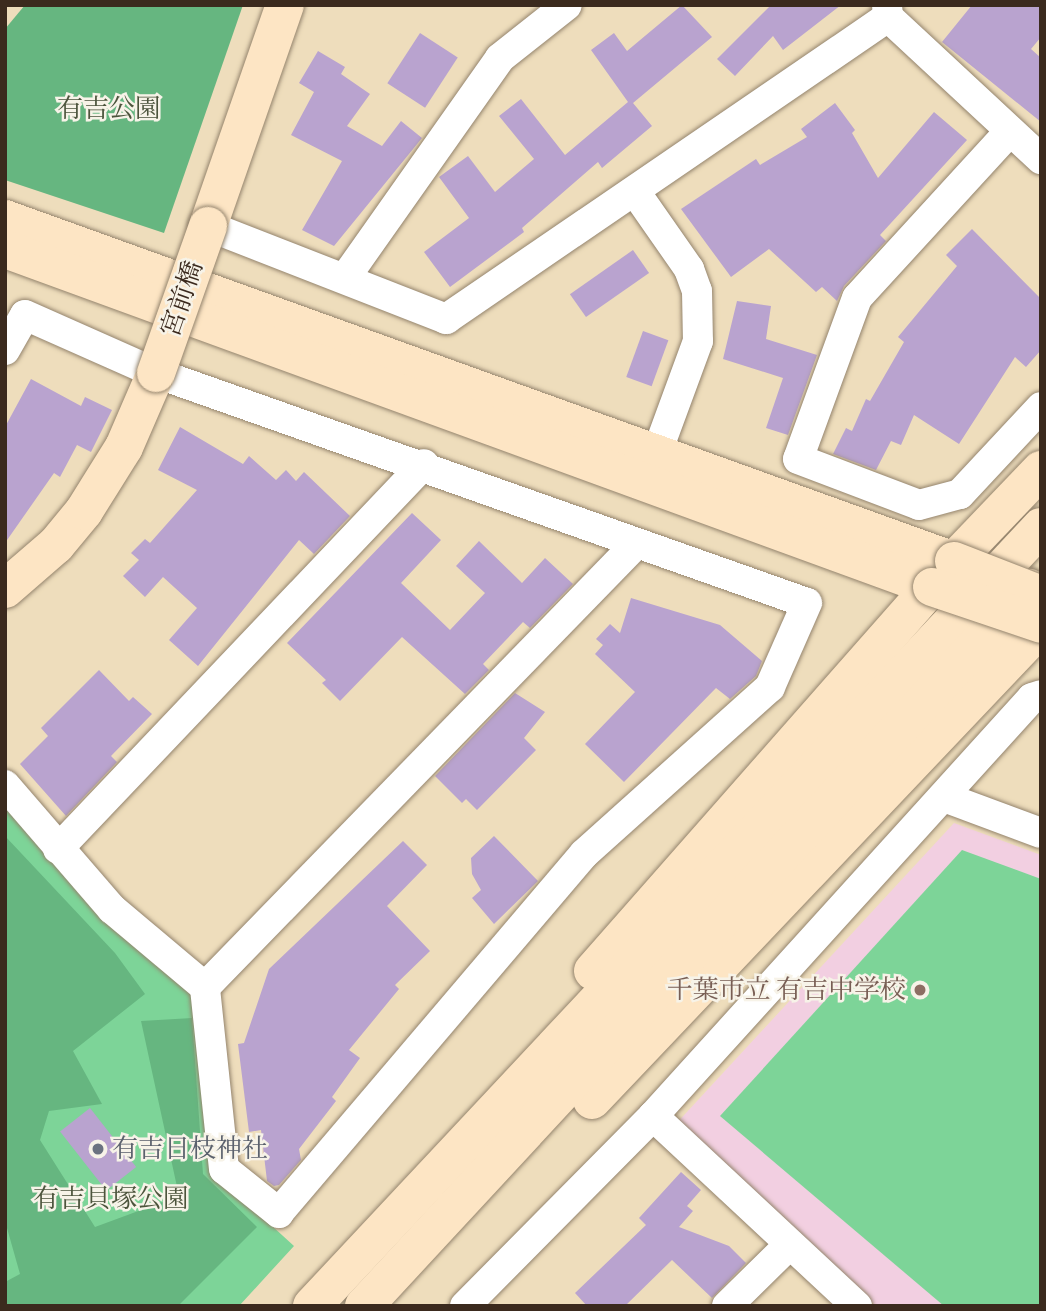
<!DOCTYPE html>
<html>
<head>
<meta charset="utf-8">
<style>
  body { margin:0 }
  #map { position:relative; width:1046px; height:1311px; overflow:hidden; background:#eeddbc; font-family:"EB Garamond","Noto Serif JP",serif }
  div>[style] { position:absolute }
  .built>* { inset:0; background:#f2cfe1 }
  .green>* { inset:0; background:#7dd498 }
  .forest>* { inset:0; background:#66b680 }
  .building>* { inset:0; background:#b9a3cf; transform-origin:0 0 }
  .roads { filter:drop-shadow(0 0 2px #94846d) drop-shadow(0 0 2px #94846d) }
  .street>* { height:30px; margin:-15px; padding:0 15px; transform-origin:15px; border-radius:15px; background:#fff }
  .secondary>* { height:38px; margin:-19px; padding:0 19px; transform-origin:19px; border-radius:19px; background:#fde5c4 }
  .bridges { filter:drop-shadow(0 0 2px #94846d) drop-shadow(0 0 2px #94846d) }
  .secondary-bridge>* { height:38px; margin:-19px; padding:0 19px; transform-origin:19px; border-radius:19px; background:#fde5c4 }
  .dots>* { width:19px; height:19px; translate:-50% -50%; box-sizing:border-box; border:4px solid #f7f3e8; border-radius:50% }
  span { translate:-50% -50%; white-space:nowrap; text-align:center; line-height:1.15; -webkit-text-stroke:5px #f7f3e8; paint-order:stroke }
  .park-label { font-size:26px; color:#4c543c }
  .street-label { font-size:26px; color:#3b2a1e }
  .education-label { font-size:26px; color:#785e54 }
  .right { translate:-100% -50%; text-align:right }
  .worship-label { font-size:26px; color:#5b616d }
  .left { translate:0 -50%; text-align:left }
  .frame { position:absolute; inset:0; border:7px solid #3b2a1e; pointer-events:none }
</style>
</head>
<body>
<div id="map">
  <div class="built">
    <i style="clip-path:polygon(954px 823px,1041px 855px,1041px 1306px,876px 1306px,674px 1126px)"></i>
  </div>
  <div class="green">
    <i style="clip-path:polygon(5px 806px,201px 998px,213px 1172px,294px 1246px,239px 1306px,5px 1306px)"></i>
    <i style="clip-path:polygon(962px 850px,1041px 879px,1041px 1306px,944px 1306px,720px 1116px)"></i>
  </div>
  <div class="forest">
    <i style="clip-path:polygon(25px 5px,243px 5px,164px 233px,5px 180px,5px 29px)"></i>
    <i style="clip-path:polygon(5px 836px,115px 953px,145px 994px,73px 1051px,102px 1104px,49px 1111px,40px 1140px,95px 1227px,179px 1196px,141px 1021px,192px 1018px,203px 1174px,257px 1227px,178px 1306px,5px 1306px,5px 1282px,20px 1274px,5px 1221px)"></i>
  </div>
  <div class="building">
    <i style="clip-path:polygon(682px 5px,712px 37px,633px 103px,652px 126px,602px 168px,598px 162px,522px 228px,524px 232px,450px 287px,424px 252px,469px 218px,439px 177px,468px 156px,495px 192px,534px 159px,499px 116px,521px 99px,565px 155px,628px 102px,591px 50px,614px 33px,627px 51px)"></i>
    <i style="clip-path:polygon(771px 5px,841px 5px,783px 50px,773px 36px,735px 76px,717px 59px)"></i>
    <i style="clip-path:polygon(972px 5px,1041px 5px,1041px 37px,1031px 49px,1041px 58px,1041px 122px,942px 42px)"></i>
    <i style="left:420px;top:33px;width:45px;height:60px;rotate:33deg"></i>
    <i style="clip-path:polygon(318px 51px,345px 67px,341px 74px,370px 94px,347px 126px,382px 146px,401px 121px,422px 138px,334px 246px,302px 230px,342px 161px,291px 135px,314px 92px,299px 83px)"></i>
    <i style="clip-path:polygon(835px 103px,855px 130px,852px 133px,878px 178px,934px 112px,967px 140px,880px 235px,886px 241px,844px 286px,837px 301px,822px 287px,816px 292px,769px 249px,731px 277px,681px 209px,756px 159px,760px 165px,807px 137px,801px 129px)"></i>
    <i style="clip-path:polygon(972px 229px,1041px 299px,1041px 350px,1026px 367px,1015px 357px,959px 444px,914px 415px,901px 445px,891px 441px,876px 470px,833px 454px,846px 428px,852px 431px,866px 399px,870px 401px,904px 342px,898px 337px,957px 266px,946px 255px)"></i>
    <i style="left:633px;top:250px;width:28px;height:77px;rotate:55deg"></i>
    <i style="clip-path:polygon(737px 301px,771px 306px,766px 339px,817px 355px,788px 435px,766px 428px,783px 378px,723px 359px)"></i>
    <i style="left:643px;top:331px;width:27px;height:49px;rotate:20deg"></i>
    <i style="clip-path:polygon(31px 379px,81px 406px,85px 397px,112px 410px,91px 452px,77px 445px,60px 477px,54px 473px,5px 543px,5px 427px)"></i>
    <i style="clip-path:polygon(180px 427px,243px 464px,249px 456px,276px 480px,286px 470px,296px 481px,304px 472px,350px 516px,314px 554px,299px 540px,198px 666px,169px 640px,197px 608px,163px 577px,145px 597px,123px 576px,139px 560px,131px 553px,145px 539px,150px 543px,197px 490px,158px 470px)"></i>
    <i style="clip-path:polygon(412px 513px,441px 540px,401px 583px,450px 630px,485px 593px,456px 566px,479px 541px,522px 583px,545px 558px,573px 584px,530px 628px,523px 622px,483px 664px,489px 670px,465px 694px,402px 637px,340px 701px,322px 683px,326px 680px,287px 643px)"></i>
    <i style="clip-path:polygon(631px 598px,720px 625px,762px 661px,756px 676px,730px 699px,716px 688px,624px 782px,585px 744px,635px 692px,595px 654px,603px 645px,596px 639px,610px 624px,620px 633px)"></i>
    <i style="clip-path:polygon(99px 670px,129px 701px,133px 697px,152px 714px,111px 756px,117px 762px,66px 816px,20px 764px,48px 736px,41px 728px)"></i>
    <i style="clip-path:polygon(515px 693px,545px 712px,524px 738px,536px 750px,477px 810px,466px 799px,462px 803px,435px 776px)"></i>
    <i style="clip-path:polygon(494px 836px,538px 881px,494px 924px,472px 898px,481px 890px,472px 874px,471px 858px)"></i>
    <i style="clip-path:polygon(403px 841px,427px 865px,387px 906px,430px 951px,395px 985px,399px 989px,349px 1050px,360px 1058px,332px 1097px,336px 1101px,299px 1149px,301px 1160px,279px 1185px,274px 1186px,267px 1181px,261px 1130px,249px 1132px,238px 1044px,244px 1043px,269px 969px)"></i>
    <i style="left:90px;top:1108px;width:75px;height:38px;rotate:52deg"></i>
    <i style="clip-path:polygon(681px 1172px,701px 1190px,687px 1206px,693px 1211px,679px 1227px,729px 1246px,746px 1263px,712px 1298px,672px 1260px,625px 1306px,587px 1306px,575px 1293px,646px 1225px,639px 1218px)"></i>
  </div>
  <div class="roads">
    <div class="street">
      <i style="left:887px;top:5px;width:12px;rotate:85deg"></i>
      <i style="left:888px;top:17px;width:209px;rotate:42.9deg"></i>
      <i style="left:1010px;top:131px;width:226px;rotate:132.5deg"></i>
      <i style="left:857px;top:298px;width:171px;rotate:110.1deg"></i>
      <i style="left:798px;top:459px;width:129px;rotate:20.8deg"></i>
      <i style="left:919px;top:505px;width:42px;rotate:-15deg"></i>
      <i style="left:960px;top:494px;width:119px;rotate:-47deg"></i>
      <i style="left:636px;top:193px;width:93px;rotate:55.1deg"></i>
      <i style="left:689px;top:269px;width:23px;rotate:70deg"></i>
      <i style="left:697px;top:291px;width:50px;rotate:88.9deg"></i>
      <i style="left:698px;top:341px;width:116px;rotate:110.2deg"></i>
      <i style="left:208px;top:226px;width:256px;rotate:21.3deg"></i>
      <i style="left:446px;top:319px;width:535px;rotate:-34.34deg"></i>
      <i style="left:345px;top:278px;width:269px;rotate:-54.8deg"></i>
      <i style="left:500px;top:58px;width:85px;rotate:-38.3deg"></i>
      <i style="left:5px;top:350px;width:40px;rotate:-60.3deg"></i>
      <i style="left:25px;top:315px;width:143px;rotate:23.9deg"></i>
      <i style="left:156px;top:373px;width:690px;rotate:19.46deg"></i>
      <i style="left:807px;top:603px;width:92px;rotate:113.8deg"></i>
      <i style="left:770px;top:687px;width:250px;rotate:138.1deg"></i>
      <i style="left:584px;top:854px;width:471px;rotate:130.4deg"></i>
      <i style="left:279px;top:1213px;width:70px;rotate:-141.3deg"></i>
      <i style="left:224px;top:1169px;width:183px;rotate:-96deg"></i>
      <i style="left:205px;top:987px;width:121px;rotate:-140deg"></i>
      <i style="left:112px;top:909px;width:164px;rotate:-130.8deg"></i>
      <i style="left:944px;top:797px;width:103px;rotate:20.4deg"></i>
      <i style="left:58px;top:849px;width:531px;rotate:-46.45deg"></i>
      <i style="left:205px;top:987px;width:618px;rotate:-45.79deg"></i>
      <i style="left:653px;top:1116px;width:279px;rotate:43deg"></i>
      <i style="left:465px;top:1306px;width:267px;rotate:-45.3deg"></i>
      <i style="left:653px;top:1116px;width:564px;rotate:-47.8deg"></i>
      <i style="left:1032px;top:698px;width:9px;rotate:-18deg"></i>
      <i style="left:727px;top:1306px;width:88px;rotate:-44.5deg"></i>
    </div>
    <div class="secondary">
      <i style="left:5px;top:219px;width:1009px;rotate:19.82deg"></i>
      <i style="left:208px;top:226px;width:234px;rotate:-70.8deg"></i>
      <i style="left:5px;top:249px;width:987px;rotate:20.03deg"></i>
      <i style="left:5px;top:589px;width:67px;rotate:-40.8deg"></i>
      <i style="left:56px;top:545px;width:44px;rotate:-50.5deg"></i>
      <i style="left:84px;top:511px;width:75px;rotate:-58deg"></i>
      <i style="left:124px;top:447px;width:81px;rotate:-66.6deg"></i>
      <i style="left:593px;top:971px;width:546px;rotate:-48.64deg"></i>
      <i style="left:954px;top:561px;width:126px;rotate:-46.3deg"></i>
      <i style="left:592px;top:1100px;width:652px;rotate:-46.49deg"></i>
      <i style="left:312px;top:1306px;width:1067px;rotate:-46.9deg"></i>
      <i style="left:364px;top:1306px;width:979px;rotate:-47.19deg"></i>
    </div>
  </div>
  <div class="bridges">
    <div class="secondary-bridge">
      <i style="left:156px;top:373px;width:156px;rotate:-70.5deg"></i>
      <i style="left:954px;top:561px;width:93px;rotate:21.3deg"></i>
      <i style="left:932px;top:587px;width:115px;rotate:18.7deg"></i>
    </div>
  </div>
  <div class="dots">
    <i style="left:920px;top:990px;background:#8d6e63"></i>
    <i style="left:98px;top:1149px;background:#6b7280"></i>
  </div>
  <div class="park-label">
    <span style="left:109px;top:109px">有吉公園</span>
    <span style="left:111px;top:1199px">有吉貝塚公園</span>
  </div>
  <div class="street-label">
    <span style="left:182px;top:299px;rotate:-71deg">宮前橋</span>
  </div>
  <div class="education-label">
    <span class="right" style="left:906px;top:990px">千葉市立 有吉中学校</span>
  </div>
  <div class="worship-label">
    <span class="left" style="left:112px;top:1149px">有吉日枝神社</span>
  </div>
  <div class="frame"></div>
</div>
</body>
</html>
